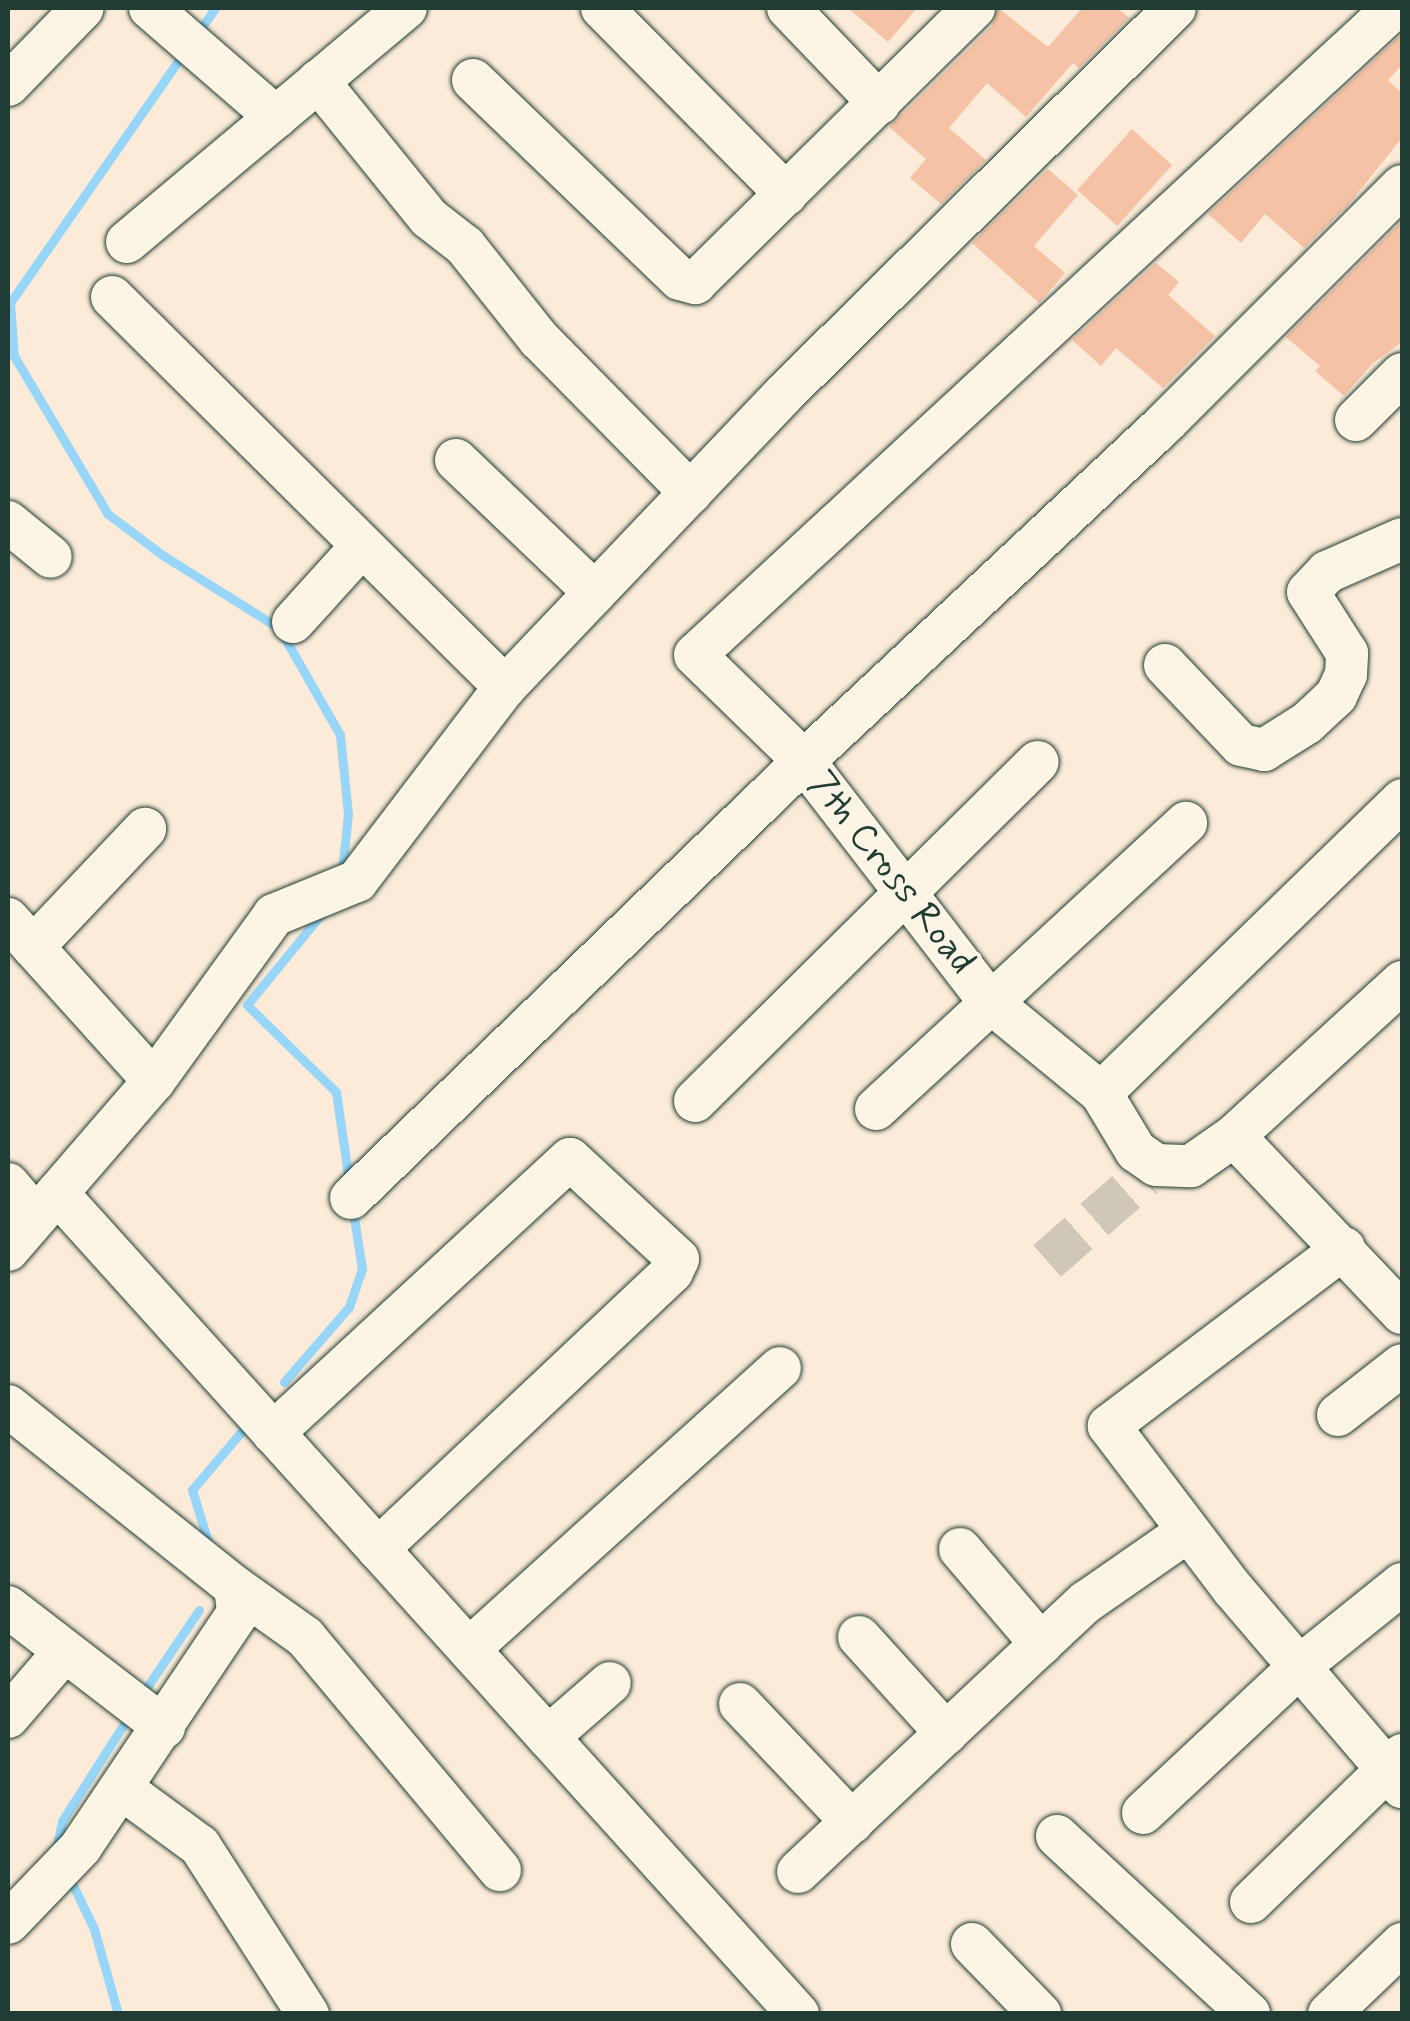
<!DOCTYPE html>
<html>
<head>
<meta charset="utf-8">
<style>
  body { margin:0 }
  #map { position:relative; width:1410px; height:2021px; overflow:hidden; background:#fbebd8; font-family:Mynerve,sans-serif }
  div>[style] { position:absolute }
  .stream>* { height:9px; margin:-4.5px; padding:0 4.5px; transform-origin:4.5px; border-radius:4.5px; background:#98d6f9 }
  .building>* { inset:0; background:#f5c2a6; transform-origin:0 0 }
  .minor-tunnel>* { height:42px; margin-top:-21px; transform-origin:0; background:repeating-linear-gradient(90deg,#cfc8b7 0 42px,transparent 0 63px) }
  .roads { filter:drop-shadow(0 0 2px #1f3d34) drop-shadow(0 0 2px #1f3d34) }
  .minor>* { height:42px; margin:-21px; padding:0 21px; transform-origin:21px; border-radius:21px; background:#fcf5e5 }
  span { translate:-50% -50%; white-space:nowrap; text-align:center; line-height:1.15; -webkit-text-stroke:8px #fcf5e5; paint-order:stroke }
  .street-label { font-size:38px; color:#1f3d34 }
  .frame { position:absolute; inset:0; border:10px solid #1f3d34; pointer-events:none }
</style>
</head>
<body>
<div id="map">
  <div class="stream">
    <i style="left:197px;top:34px;width:32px;rotate:-55deg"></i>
    <i style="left:185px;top:51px;width:307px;rotate:124.8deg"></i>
    <i style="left:10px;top:303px;width:53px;rotate:85.7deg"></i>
    <i style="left:14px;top:356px;width:184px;rotate:59.3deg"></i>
    <i style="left:108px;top:514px;width:70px;rotate:36.9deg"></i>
    <i style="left:164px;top:556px;width:136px;rotate:32.1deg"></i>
    <i style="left:279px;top:628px;width:123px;rotate:60.3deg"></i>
    <i style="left:340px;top:735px;width:79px;rotate:84.2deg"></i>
    <i style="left:348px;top:814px;width:57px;rotate:96deg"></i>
    <i style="left:323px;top:912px;width:120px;rotate:129.3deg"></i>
    <i style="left:247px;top:1005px;width:124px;rotate:44.3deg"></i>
    <i style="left:336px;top:1092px;width:90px;rotate:81.7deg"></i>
    <i style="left:284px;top:1382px;width:99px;rotate:-49.1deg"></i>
    <i style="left:349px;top:1307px;width:40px;rotate:-71.1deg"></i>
    <i style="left:362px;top:1269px;width:59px;rotate:-98.8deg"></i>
    <i style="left:209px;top:1545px;width:58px;rotate:-107.2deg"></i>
    <i style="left:192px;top:1490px;width:85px;rotate:-49.8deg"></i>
    <i style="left:143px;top:1693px;width:100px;rotate:-56deg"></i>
    <i style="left:56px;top:1850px;width:30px;rotate:-78deg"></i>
    <i style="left:62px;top:1821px;width:117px;rotate:-57.5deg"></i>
    <i style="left:74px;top:1887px;width:47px;rotate:64.5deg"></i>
    <i style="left:94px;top:1929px;width:88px;rotate:74.2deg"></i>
  </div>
  <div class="building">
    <i style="clip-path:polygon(848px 8px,917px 8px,888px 42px)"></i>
    <i style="clip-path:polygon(998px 8px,1048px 47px,1082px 8px,1117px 8px,1129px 18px,1079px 68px,1073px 63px,1026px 117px,987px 83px,949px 128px,986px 160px,941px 204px,910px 178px,926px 159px,889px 127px,992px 26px)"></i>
    <i style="clip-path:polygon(1402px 34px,1402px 65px,1388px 80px,1402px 93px,1402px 138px,1348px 205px,1304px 248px,1265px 214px,1241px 243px,1208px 214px)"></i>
    <i style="left:1132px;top:129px;width:54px;height:82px;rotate:42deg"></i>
    <i style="clip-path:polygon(1048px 169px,1078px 195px,1034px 246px,1065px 273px,1039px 303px,972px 243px)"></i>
    <i style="clip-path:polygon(1402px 221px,1402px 342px,1373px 363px,1344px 396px,1315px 371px,1320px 366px,1286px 337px)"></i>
    <i style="clip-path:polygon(1156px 263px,1179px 282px,1168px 295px,1215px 336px,1163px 388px,1116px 348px,1101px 366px,1072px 340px)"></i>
  </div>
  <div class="minor-tunnel">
    <i style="left:1047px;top:1261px;width:128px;rotate:-41.2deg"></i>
  </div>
  <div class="roads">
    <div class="minor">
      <i style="left:150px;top:8px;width:167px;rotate:40.9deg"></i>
      <i style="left:602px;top:8px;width:262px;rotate:45.3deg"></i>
      <i style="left:788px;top:8px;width:132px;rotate:46.2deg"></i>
      <i style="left:1394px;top:8px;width:952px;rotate:137.21deg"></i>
      <i style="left:695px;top:655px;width:152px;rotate:44.2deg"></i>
      <i style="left:804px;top:761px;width:303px;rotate:52.4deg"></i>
      <i style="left:989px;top:1001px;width:145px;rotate:39.4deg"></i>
      <i style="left:1101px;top:1093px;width:68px;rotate:58.9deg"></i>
      <i style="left:1136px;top:1151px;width:24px;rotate:35deg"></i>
      <i style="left:1156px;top:1165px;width:35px;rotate:2deg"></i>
      <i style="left:1191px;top:1166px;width:52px;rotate:-34.9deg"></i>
      <i style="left:1234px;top:1136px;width:228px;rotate:-42.5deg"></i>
      <i style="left:473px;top:80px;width:287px;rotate:43.9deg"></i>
      <i style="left:680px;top:279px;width:16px;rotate:15deg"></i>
      <i style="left:695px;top:283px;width:392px;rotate:-44.6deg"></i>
      <i style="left:318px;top:81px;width:176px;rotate:51deg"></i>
      <i style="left:429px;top:218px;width:46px;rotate:37.9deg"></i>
      <i style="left:465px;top:246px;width:119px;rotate:51.5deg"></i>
      <i style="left:539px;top:339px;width:216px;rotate:45.4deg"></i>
      <i style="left:8px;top:85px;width:107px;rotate:-45.8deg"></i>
      <i style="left:127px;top:242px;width:364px;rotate:-40deg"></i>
      <i style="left:112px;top:297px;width:554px;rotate:44.78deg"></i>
      <i style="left:1356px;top:420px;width:65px;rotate:-45deg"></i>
      <i style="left:456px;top:460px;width:192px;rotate:43.7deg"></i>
      <i style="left:8px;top:522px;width:55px;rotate:39.1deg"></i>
      <i style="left:293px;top:622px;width:103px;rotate:-47.8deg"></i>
      <i style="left:1165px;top:665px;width:110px;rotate:46.5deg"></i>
      <i style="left:1241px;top:745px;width:24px;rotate:12deg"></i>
      <i style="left:1264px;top:750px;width:51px;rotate:-32.1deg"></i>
      <i style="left:1307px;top:723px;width:40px;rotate:-43deg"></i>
      <i style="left:1336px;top:696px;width:23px;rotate:-65deg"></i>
      <i style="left:1346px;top:675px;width:22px;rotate:-87deg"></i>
      <i style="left:1347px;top:653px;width:72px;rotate:-122.6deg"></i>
      <i style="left:1308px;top:592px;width:28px;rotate:-46deg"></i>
      <i style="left:1327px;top:572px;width:82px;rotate:-23.7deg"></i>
      <i style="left:8px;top:919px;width:218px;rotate:48deg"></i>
      <i style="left:33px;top:947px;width:163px;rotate:-46.5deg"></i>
      <i style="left:1101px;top:1093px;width:420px;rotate:-44.2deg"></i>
      <i style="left:695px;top:1101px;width:482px;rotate:-44.7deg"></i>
      <i style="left:876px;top:1109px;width:422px;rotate:-42.7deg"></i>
      <i style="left:1234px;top:1136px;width:244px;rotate:46.5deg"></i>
      <i style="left:8px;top:1184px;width:43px;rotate:49.7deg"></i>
      <i style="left:57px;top:1193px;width:1106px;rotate:47.93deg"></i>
      <i style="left:351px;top:1198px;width:629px;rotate:-43.97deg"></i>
      <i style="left:804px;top:761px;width:495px;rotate:-43.1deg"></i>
      <i style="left:1165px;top:423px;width:335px;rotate:-45deg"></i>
      <i style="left:1344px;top:1248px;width:295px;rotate:142.9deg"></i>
      <i style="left:1109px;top:1426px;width:203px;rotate:52.8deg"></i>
      <i style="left:1232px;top:1588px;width:262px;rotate:49.5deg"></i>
      <i style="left:8px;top:1250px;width:223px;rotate:-49.2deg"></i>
      <i style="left:154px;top:1081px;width:205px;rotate:-54.1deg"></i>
      <i style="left:274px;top:915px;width:90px;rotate:-22.3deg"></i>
      <i style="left:357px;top:881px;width:244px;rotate:-52.7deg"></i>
      <i style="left:505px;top:687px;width:402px;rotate:-46.4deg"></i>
      <i style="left:782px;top:396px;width:552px;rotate:-44.63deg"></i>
      <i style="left:8px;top:1406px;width:290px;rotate:38.6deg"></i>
      <i style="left:235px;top:1587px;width:26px;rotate:83deg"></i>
      <i style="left:238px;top:1613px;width:282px;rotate:123.9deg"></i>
      <i style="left:81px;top:1847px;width:105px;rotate:133.8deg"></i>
      <i style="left:1338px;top:1415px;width:81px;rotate:-38deg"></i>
      <i style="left:273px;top:1433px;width:404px;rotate:-42.7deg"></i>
      <i style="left:570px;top:1159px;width:147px;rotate:42.8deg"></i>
      <i style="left:678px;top:1259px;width:14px;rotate:115deg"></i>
      <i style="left:672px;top:1272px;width:404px;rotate:136.7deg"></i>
      <i style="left:960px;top:1549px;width:125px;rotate:49.5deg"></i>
      <i style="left:235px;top:1587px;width:86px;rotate:35.5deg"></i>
      <i style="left:305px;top:1637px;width:304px;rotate:50.1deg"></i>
      <i style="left:8px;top:1607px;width:197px;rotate:37.6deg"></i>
      <i style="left:859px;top:1637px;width:130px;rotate:47.8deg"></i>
      <i style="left:469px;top:1649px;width:419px;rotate:-42.1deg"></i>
      <i style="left:740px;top:1704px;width:163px;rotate:46.5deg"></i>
      <i style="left:8px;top:1717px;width:86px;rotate:-49.3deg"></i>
      <i style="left:548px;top:1737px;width:82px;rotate:-41.1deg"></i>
      <i style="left:121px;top:1788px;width:98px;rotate:36.3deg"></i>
      <i style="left:200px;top:1846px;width:200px;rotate:57.3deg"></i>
      <i style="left:1143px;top:1813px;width:215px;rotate:-43.1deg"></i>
      <i style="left:1300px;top:1666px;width:131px;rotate:-38.8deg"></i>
      <i style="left:1057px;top:1836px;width:262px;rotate:42.8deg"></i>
      <i style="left:798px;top:1872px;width:395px;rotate:-43.2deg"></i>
      <i style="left:1086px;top:1602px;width:124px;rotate:-34.8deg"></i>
      <i style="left:1251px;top:1902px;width:211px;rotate:-44.2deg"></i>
      <i style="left:972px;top:1944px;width:98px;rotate:45.8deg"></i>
      <i style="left:1329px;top:2014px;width:101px;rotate:-43.8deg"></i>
    </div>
  </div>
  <div class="street-label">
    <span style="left:891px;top:873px;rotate:52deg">7th Cross Road</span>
  </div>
  <div class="frame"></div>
</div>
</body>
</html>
